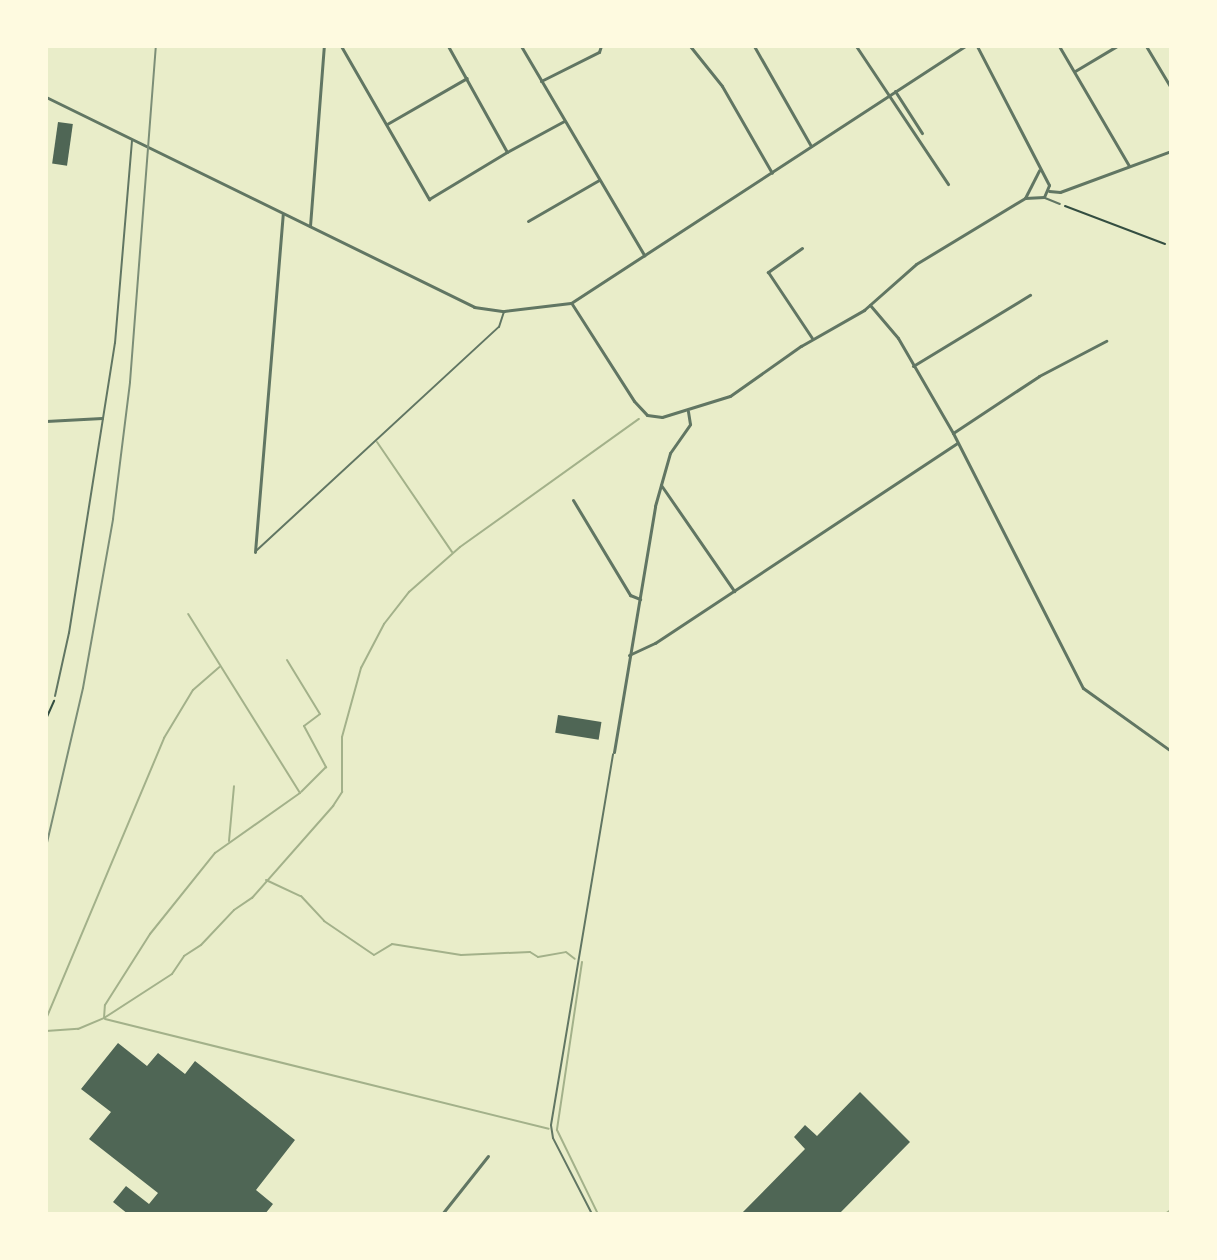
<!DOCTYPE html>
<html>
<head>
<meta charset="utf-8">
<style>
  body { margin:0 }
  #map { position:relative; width:1217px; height:1260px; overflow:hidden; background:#e9edc9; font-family:Manrope,sans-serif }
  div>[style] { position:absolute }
  .stream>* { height:2px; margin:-1px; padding:0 1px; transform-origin:1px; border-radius:1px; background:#a3b18a }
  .building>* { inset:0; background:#4f6655; transform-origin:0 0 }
  .path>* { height:2px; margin:-1px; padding:0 1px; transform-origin:1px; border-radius:1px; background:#344e41 }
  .service>* { height:2px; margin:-1px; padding:0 1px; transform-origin:1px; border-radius:1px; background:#617663 }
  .minor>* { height:3px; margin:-1.5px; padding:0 1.5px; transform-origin:1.5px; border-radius:1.5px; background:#617663 }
  .rail>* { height:2px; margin:-1px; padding:0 1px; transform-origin:1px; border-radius:1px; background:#7c8e77 }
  span { translate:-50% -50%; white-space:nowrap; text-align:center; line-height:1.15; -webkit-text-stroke:8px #fefae0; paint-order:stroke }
  .frame { position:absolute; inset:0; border:48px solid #fefae0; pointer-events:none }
</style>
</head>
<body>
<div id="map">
  <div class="stream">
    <i style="left:377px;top:442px;width:133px;rotate:55.7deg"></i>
    <i style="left:287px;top:660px;width:63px;rotate:58.6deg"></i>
    <i style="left:320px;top:714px;width:20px;rotate:143deg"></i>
    <i style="left:304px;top:726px;width:47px;rotate:61.8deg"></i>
    <i style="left:326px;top:767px;width:35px;rotate:135deg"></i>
    <i style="left:229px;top:841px;width:55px;rotate:-84.8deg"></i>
    <i style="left:266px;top:880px;width:38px;rotate:25deg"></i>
    <i style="left:301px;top:896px;width:34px;rotate:47deg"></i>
    <i style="left:324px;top:921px;width:60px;rotate:34.2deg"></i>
    <i style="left:374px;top:955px;width:21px;rotate:-31deg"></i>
    <i style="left:392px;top:944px;width:70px;rotate:9.1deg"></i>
    <i style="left:461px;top:955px;width:69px;rotate:-2.5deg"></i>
    <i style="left:530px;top:952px;width:9px;rotate:32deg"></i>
    <i style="left:538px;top:957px;width:28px;rotate:-10deg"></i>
    <i style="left:566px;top:952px;width:11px;rotate:38deg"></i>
    <i style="left:582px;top:962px;width:170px;rotate:98.5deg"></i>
    <i style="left:557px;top:1130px;width:93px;rotate:64deg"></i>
    <i style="left:104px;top:1018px;width:81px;rotate:-32.9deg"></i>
    <i style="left:172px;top:974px;width:22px;rotate:-56deg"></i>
    <i style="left:184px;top:956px;width:20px;rotate:-33deg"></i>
    <i style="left:201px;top:945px;width:48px;rotate:-46.7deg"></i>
    <i style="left:234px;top:910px;width:22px;rotate:-34deg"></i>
    <i style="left:252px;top:898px;width:123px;rotate:-48.6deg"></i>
    <i style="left:333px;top:806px;width:17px;rotate:-57deg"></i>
    <i style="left:342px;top:792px;width:55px;rotate:-90deg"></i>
    <i style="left:342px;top:737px;width:72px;rotate:-74.6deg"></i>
    <i style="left:361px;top:668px;width:50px;rotate:-62.4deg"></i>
    <i style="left:384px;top:624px;width:41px;rotate:-52deg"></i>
    <i style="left:409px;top:592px;width:68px;rotate:-41.4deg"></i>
    <i style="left:460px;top:547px;width:220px;rotate:-35.6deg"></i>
    <i style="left:46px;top:1019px;width:305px;rotate:-67.2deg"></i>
    <i style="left:164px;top:738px;width:56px;rotate:-58.9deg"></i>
    <i style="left:193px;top:690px;width:35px;rotate:-41deg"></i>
    <i style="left:105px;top:1019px;width:457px;rotate:13.9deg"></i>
    <i style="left:46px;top:1031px;width:32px;rotate:-4deg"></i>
    <i style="left:78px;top:1029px;width:28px;rotate:-23deg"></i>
    <i style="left:104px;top:1018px;width:13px;rotate:-86deg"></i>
    <i style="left:105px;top:1005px;width:84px;rotate:-57.6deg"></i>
    <i style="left:150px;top:934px;width:104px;rotate:-51.3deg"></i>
    <i style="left:215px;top:853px;width:104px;rotate:-35.2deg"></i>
    <i style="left:300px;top:793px;width:211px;rotate:-122deg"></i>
    <i style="left:1165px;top:1214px;width:7px;rotate:-34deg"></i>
  </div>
  <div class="building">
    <i style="left:58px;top:122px;width:15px;height:42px;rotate:8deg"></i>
    <i style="left:558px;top:715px;width:44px;height:18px;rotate:9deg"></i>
    <i style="clip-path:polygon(118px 1043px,147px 1066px,158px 1053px,185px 1074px,195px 1061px,295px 1140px,256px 1190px,273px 1204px,265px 1214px,128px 1214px,113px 1202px,126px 1186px,149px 1204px,158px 1193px,89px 1139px,111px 1112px,81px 1089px)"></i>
    <i style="clip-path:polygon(860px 1092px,910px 1142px,839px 1214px,741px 1214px,805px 1149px,794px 1137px,805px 1125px,817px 1136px)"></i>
  </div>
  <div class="path">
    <i style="left:1065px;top:206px;width:107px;rotate:20.8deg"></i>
    <i style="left:46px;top:719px;width:20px;rotate:-66deg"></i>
  </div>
  <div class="service">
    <i style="left:1045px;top:198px;width:16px;rotate:22deg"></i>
    <i style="left:257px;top:550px;width:329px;rotate:-42.7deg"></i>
    <i style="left:499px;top:327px;width:16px;rotate:-72deg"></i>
    <i style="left:55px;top:696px;width:65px;rotate:-77.5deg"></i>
    <i style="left:69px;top:633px;width:294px;rotate:-81deg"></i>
    <i style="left:115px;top:343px;width:203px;rotate:-85.2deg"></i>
    <i style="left:592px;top:1214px;width:85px;rotate:-117.2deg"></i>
    <i style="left:553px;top:1138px;width:13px;rotate:-99deg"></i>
    <i style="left:551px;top:1125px;width:376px;rotate:-80.5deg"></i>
  </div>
  <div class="minor">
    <i style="left:341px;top:46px;width:177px;rotate:60.1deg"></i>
    <i style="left:429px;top:199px;width:91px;rotate:-31.1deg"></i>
    <i style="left:448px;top:46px;width:121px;rotate:60.9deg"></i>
    <i style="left:507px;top:152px;width:65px;rotate:-28.5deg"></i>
    <i style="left:521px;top:46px;width:243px;rotate:59.5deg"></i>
    <i style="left:690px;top:46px;width:51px;rotate:51.3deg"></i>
    <i style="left:722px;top:86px;width:100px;rotate:60.1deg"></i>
    <i style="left:754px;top:46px;width:115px;rotate:60.3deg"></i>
    <i style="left:856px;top:46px;width:166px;rotate:56.3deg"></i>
    <i style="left:1059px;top:46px;width:139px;rotate:59.7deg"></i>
    <i style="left:1146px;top:46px;width:49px;rotate:59.2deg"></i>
    <i style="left:1075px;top:71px;width:49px;rotate:-30.8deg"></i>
    <i style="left:541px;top:81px;width:65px;rotate:-26.6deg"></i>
    <i style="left:599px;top:52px;width:6px;rotate:-72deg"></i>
    <i style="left:895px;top:91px;width:50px;rotate:57.3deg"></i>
    <i style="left:46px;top:97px;width:477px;rotate:26.1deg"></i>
    <i style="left:474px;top:307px;width:30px;rotate:8deg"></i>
    <i style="left:504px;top:311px;width:67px;rotate:-6.8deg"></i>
    <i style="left:571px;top:303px;width:470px;rotate:-33.1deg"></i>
    <i style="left:387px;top:124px;width:92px;rotate:-29.9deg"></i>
    <i style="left:1049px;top:191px;width:11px;rotate:5deg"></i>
    <i style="left:1060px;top:192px;width:118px;rotate:-20.3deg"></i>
    <i style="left:1025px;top:198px;width:31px;rotate:-63deg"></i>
    <i style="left:528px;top:221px;width:82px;rotate:-30deg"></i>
    <i style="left:310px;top:226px;width:181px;rotate:-85.6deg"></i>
    <i style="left:802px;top:248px;width:42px;rotate:144.8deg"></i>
    <i style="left:768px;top:272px;width:79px;rotate:56.3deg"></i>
    <i style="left:572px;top:304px;width:115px;rotate:57.4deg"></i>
    <i style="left:634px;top:401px;width:19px;rotate:47deg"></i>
    <i style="left:647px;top:415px;width:15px;rotate:8deg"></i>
    <i style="left:662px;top:417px;width:71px;rotate:-17.2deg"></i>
    <i style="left:730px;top:396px;width:87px;rotate:-35.2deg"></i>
    <i style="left:801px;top:346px;width:73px;rotate:-29.7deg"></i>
    <i style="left:864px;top:310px;width:69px;rotate:-41.5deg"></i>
    <i style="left:916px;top:264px;width:127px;rotate:-31.2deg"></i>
    <i style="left:1025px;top:198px;width:19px;rotate:-3deg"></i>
    <i style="left:1044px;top:197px;width:13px;rotate:-67deg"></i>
    <i style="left:1049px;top:185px;width:157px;rotate:-117.4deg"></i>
    <i style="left:870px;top:305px;width:43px;rotate:49.7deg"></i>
    <i style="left:898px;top:338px;width:110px;rotate:59.9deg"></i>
    <i style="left:953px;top:433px;width:286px;rotate:63deg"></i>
    <i style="left:1083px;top:688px;width:108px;rotate:35.6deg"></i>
    <i style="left:913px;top:366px;width:137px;rotate:-31.3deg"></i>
    <i style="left:46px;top:421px;width:56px;rotate:-3.1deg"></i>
    <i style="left:953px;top:433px;width:103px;rotate:-33.5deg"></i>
    <i style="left:1039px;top:376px;width:76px;rotate:-27.6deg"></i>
    <i style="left:661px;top:485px;width:129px;rotate:55.4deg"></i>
    <i style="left:573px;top:500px;width:111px;rotate:59deg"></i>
    <i style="left:630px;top:595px;width:11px;rotate:22deg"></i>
    <i style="left:255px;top:552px;width:339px;rotate:-85.3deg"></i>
    <i style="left:629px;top:655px;width:29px;rotate:-25deg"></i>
    <i style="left:655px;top:643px;width:362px;rotate:-33.5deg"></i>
    <i style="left:614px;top:752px;width:249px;rotate:-80.5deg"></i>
    <i style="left:655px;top:506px;width:55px;rotate:-74.2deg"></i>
    <i style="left:670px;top:453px;width:35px;rotate:-55deg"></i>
    <i style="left:690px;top:424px;width:13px;rotate:-99deg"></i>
    <i style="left:442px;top:1214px;width:74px;rotate:-51.6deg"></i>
  </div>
  <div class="rail">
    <i style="left:46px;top:847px;width:163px;rotate:-76.9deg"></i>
    <i style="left:83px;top:688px;width:172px;rotate:-79.9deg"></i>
    <i style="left:113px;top:519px;width:138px;rotate:-82.9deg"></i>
    <i style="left:130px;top:382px;width:337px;rotate:-85.6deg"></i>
  </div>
  <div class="frame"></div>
</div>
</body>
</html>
